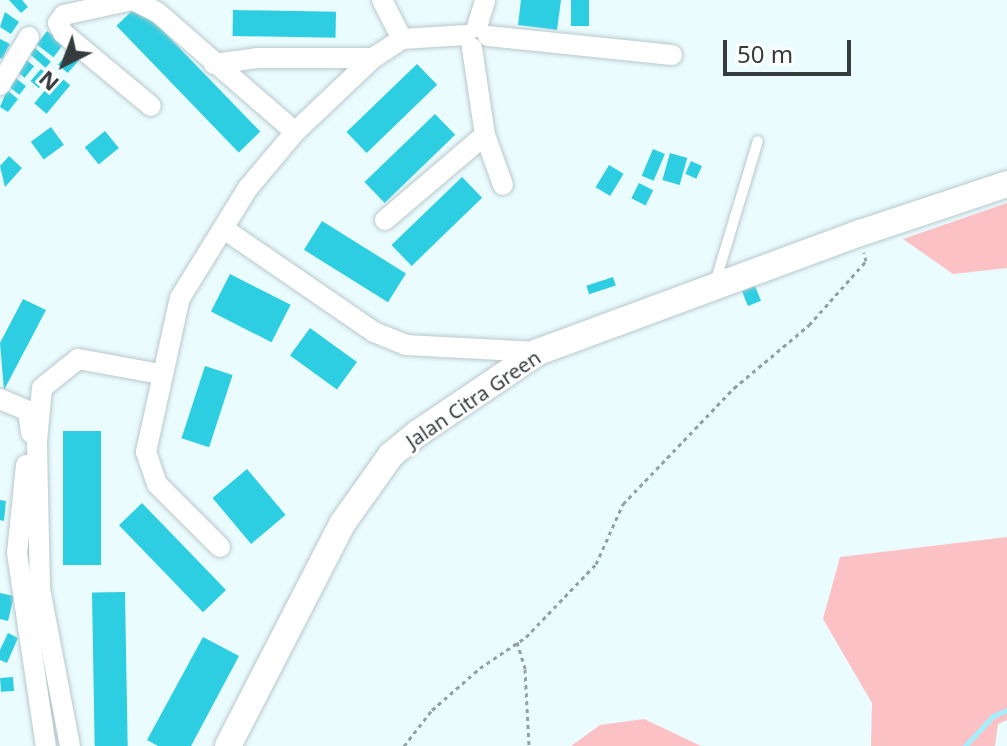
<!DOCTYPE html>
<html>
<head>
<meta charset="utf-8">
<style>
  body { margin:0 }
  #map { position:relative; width:1007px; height:746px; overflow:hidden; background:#ebfcff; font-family:"Noto Sans",sans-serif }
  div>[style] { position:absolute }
  .green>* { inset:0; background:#fcc1c5 }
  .stream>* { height:5px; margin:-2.5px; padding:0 2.5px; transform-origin:2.5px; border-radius:2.5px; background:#a3eefa }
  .building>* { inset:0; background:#2ecee2; transform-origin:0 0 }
  .path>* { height:3px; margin-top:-1.5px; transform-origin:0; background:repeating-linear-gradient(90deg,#95a0a3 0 4px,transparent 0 8px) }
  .roads { filter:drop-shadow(0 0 2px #b8c8cb) drop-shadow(0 0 2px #b8c8cb) }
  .service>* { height:10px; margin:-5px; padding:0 5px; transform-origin:5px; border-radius:5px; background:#fff }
  .minor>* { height:20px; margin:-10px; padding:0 10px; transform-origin:10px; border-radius:10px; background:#fff }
  .tertiary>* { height:26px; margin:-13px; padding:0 13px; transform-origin:13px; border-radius:13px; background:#fff }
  span { translate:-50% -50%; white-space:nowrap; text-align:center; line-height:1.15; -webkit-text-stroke:6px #fff; paint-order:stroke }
  .street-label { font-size:20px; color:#363c3d }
  .north { position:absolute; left:24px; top:24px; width:80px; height:80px; -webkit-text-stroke:6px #fff; paint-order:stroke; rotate:222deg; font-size:22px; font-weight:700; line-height:32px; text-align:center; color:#363c3d }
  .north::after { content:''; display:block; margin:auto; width:28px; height:36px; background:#363c3d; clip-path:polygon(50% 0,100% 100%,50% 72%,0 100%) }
  .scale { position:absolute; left:723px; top:40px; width:128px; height:36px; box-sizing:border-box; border:4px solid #363c3d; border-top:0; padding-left:10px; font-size:24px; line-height:28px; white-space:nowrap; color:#363c3d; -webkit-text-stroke:6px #fff; paint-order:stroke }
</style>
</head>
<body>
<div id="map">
  <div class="green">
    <i style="clip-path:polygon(1007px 203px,1007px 268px,953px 274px,903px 239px)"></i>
    <i style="clip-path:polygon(1007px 537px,1007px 720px,998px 724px,995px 746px,871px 746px,872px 703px,823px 619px,840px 557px)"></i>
    <i style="clip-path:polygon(644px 719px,701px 746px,571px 746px,600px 725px)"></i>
  </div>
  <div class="stream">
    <i style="left:965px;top:746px;width:41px;rotate:-47deg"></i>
    <i style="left:993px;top:716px;width:15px;rotate:-23deg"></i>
  </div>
  <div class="building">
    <i style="clip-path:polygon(9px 0,22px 0,28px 7px,21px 13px)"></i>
    <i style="clip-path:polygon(521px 0,561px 0,557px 30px,518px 25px)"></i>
    <i style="left:571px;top:0;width:18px;height:26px"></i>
    <i style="left:138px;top:5px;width:176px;height:30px;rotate:46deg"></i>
    <i style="left:233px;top:10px;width:103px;height:26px;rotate:1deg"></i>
    <i style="clip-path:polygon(5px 12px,19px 22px,11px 34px,0 27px)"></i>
    <i style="left:47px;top:31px;width:21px;height:17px;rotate:37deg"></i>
    <i style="clip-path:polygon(0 39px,10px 44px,2px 59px,0 58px)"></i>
    <i style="left:35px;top:48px;width:21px;height:8px;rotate:41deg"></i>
    <i style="left:70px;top:51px;width:13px;height:18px;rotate:42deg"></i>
    <i style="left:24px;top:58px;width:13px;height:15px;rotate:39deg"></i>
    <i style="left:417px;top:64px;width:29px;height:98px;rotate:46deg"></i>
    <i style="left:41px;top:69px;width:11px;height:16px;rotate:41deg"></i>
    <i style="left:58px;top:75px;width:16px;height:37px;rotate:40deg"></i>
    <i style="left:14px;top:77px;width:15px;height:11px;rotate:37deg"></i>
    <i style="clip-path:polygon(7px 90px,18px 99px,8px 112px,0 107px)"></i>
    <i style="left:435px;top:114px;width:29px;height:98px;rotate:46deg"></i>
    <i style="left:51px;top:127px;width:22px;height:25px;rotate:54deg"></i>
    <i style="left:105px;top:131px;width:22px;height:26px;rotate:51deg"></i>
    <i style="left:653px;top:149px;width:13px;height:29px;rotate:23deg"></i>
    <i style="left:670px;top:153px;width:18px;height:28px;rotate:16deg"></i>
    <i style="clip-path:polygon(9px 156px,22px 168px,5px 187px,0 166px)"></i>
    <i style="left:691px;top:161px;width:12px;height:14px;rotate:24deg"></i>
    <i style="left:609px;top:165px;width:17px;height:26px;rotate:31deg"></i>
    <i style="left:462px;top:177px;width:29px;height:98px;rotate:46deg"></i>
    <i style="left:639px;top:183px;width:16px;height:17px;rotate:27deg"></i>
    <i style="left:322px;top:221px;width:99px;height:34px;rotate:32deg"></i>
    <i style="left:230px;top:274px;width:68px;height:42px;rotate:27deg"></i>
    <i style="left:613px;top:277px;width:9px;height:28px;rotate:72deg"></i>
    <i style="left:755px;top:286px;width:16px;height:14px;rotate:68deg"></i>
    <i style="clip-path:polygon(23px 299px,46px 310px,4px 390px,0 343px)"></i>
    <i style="left:310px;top:328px;width:58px;height:34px;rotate:36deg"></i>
    <i style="left:205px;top:366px;width:29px;height:76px;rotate:18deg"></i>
    <i style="left:63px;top:431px;width:38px;height:134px"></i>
    <i style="left:247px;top:469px;width:60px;height:45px;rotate:50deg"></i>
    <i style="clip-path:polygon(0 500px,6px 501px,4px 521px,0 520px)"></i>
    <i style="left:142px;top:503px;width:121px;height:32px;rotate:46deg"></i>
    <i style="left:125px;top:592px;width:154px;height:33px;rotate:89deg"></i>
    <i style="clip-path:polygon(0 593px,14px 596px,8px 621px,0 619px)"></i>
    <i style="clip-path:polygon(8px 633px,18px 638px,7px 663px,0 660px,0 650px)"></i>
    <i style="clip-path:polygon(203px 637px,239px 656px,191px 746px,158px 746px,147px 740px)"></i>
    <i style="left:13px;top:677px;width:14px;height:13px;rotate:86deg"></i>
  </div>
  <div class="path">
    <i style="left:517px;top:642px;width:28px;rotate:73deg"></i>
    <i style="left:525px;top:669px;width:77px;rotate:87deg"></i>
    <i style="left:404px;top:746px;width:46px;rotate:-52.1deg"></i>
    <i style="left:432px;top:710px;width:64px;rotate:-41.2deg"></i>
    <i style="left:480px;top:668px;width:55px;rotate:-34deg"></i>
    <i style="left:526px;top:637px;width:101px;rotate:-46.2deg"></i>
    <i style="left:596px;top:564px;width:66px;rotate:-65.8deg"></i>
    <i style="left:623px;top:504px;width:161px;rotate:-46.3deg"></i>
    <i style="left:734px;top:388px;width:98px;rotate:-40deg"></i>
    <i style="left:809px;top:325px;width:86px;rotate:-48.3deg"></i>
    <i style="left:866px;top:261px;width:9px;rotate:-103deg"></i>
  </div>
  <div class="roads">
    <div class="service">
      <i style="left:715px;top:283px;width:148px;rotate:-73.2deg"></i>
    </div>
    <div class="minor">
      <i style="left:132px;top:0;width:70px;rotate:167.6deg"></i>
      <i style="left:64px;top:15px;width:10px;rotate:127deg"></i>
      <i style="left:58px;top:23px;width:11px;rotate:63deg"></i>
      <i style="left:63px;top:33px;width:114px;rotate:39.7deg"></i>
      <i style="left:133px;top:0;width:27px;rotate:27deg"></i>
      <i style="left:157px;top:12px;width:183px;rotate:41deg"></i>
      <i style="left:382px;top:0;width:44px;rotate:62.9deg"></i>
      <i style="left:477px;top:27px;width:28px;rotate:-73deg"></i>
      <i style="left:488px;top:36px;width:185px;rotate:5.9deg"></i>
      <i style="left:214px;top:64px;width:43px;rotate:-7.9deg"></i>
      <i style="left:257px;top:58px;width:116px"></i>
      <i style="left:0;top:85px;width:56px;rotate:-58.9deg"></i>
      <i style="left:485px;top:135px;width:53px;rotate:70.2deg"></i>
      <i style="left:385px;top:220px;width:131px;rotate:-40.4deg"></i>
      <i style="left:485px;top:135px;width:88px;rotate:-98.5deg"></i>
      <i style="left:224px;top:229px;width:182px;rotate:34.5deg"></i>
      <i style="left:374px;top:332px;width:35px;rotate:22deg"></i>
      <i style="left:406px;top:345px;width:132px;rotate:3deg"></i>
      <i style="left:0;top:399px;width:30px;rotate:23deg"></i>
      <i style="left:28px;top:411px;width:22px;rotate:82deg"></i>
      <i style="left:26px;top:465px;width:88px;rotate:95.8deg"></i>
      <i style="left:17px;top:553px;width:195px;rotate:81.5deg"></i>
      <i style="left:220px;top:547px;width:89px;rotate:-135deg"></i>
      <i style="left:157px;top:484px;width:34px;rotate:-109deg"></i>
      <i style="left:146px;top:452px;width:158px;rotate:-77.6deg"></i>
      <i style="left:180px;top:298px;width:129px;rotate:-58.3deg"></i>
      <i style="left:248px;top:188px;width:73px;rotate:-50deg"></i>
      <i style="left:295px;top:132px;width:108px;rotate:-43.5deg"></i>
      <i style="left:373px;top:58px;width:35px;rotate:-33deg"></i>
      <i style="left:402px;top:39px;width:64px;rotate:-3.6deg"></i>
      <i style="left:70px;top:746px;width:160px;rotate:-100.8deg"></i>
      <i style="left:40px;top:589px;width:148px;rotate:-91.2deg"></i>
      <i style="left:37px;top:441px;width:53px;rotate:-84.6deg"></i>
      <i style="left:42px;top:388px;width:46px;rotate:-38.9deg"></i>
      <i style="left:78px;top:359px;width:83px;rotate:10.4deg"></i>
    </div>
    <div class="tertiary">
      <i style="left:228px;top:746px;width:250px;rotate:-62.8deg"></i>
      <i style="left:342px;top:524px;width:85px;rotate:-54.6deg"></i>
      <i style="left:391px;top:455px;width:35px;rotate:-39deg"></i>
      <i style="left:418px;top:433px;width:145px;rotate:-34deg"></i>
      <i style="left:538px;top:352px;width:343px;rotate:-20.3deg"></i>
      <i style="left:860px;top:233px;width:155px;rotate:-18.4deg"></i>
    </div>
  </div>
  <div class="street-label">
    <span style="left:473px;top:399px;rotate:-34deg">Jalan Citra Green</span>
  </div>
  <div class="north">N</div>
  <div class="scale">50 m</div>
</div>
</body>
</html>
